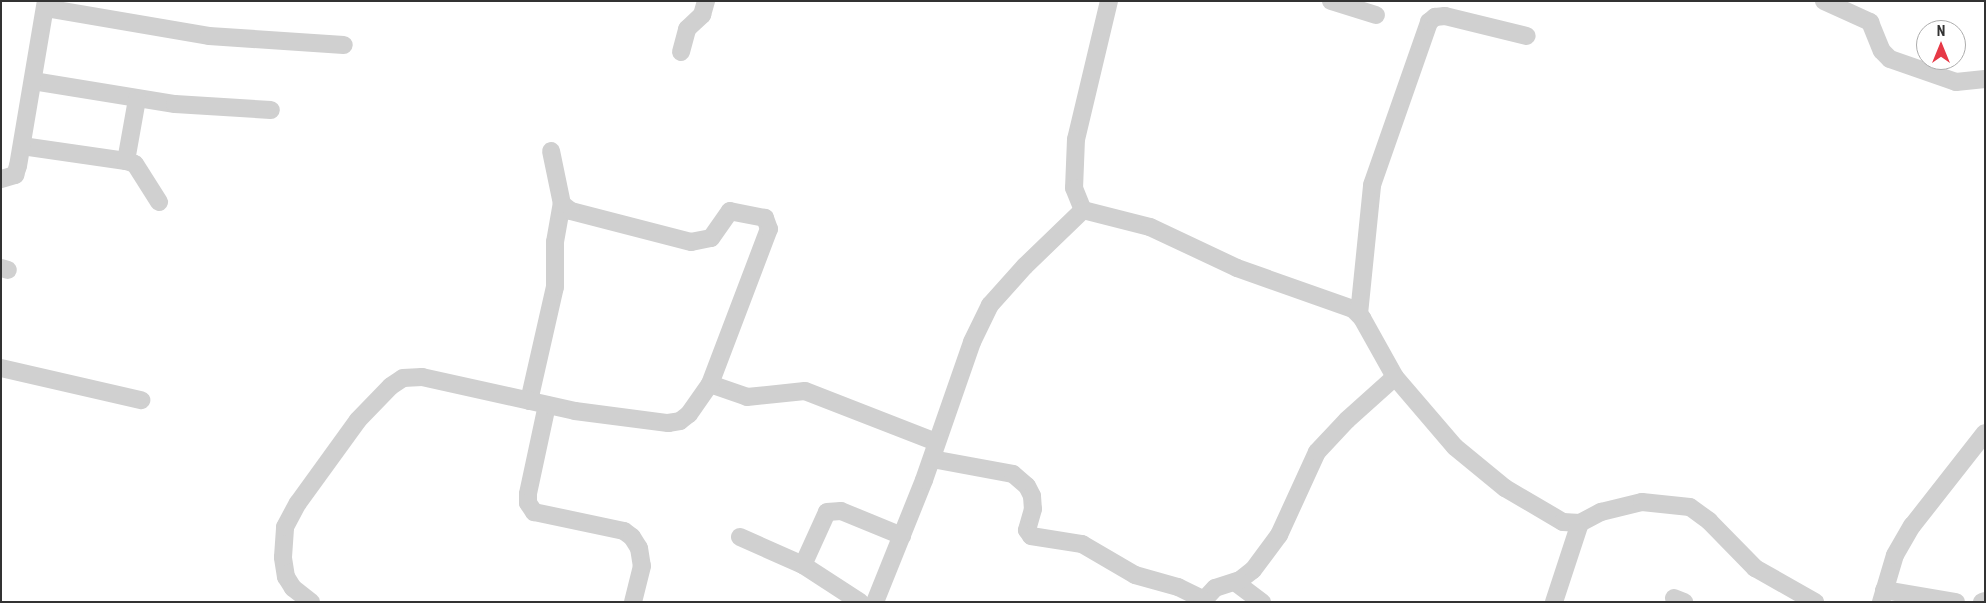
<!DOCTYPE html>
<html>
<head>
<meta charset="utf-8">
<style>
  body { margin:0 }
  #map { position:relative; width:1986px; height:603px; overflow:hidden; background:#fff; font-family:"Roboto Condensed",sans-serif }
  div>[style] { position:absolute }
  .minor>* { height:18px; margin:-9px; padding:0 9px; transform-origin:9px; border-radius:9px; background:#d0d0d0 }
  span { translate:-50% -50%; white-space:nowrap; text-align:center; line-height:1.15; -webkit-text-stroke:5px #fff; paint-order:stroke }
  .frame { position:absolute; inset:0; border:2px solid #333; pointer-events:none }
  .north { position:absolute; left:1916px; top:20px; width:50px; height:50px; box-sizing:border-box; background:#fff; border:1px solid #adadad; border-radius:50%; rotate:0deg; font-size:14px; font-weight:700; line-height:20px; text-align:center; color:#333 }
  .north::after { content:''; display:block; margin:auto; width:18px; height:22px; background:#e63946; clip-path:polygon(50% 0,100% 100%,50% 72%,0 100%) }
</style>
</head>
<body>
<div id="map">
  <div class="minor">
    <i style="left:1109px;top:1px;width:142px;rotate:103.4deg"></i>
    <i style="left:1076px;top:139px;width:49px;rotate:92.3deg"></i>
    <i style="left:1074px;top:188px;width:24px;rotate:68deg"></i>
    <i style="left:1083px;top:210px;width:69px;rotate:14.2deg"></i>
    <i style="left:1150px;top:227px;width:96px;rotate:25.2deg"></i>
    <i style="left:1237px;top:268px;width:123px;rotate:19.5deg"></i>
    <i style="left:1353px;top:309px;width:13px;rotate:45deg"></i>
    <i style="left:1362px;top:318px;width:68px;rotate:60.8deg"></i>
    <i style="left:1395px;top:377px;width:92px;rotate:49.4deg"></i>
    <i style="left:1455px;top:447px;width:65px;rotate:39.4deg"></i>
    <i style="left:1505px;top:488px;width:67px;rotate:30.4deg"></i>
    <i style="left:1563px;top:522px;width:17px;rotate:3deg"></i>
    <i style="left:1580px;top:523px;width:24px;rotate:-28deg"></i>
    <i style="left:1601px;top:512px;width:42px;rotate:-13.7deg"></i>
    <i style="left:1642px;top:502px;width:48px;rotate:5.9deg"></i>
    <i style="left:1690px;top:507px;width:24px;rotate:36deg"></i>
    <i style="left:1709px;top:521px;width:66px;rotate:45.6deg"></i>
    <i style="left:1755px;top:568px;width:69px;rotate:29.5deg"></i>
    <i style="left:1331px;top:1px;width:47px;rotate:17.3deg"></i>
    <i style="left:1824px;top:1px;width:51px;rotate:24.5deg"></i>
    <i style="left:1870px;top:22px;width:31px;rotate:68deg"></i>
    <i style="left:1882px;top:51px;width:11px;rotate:45deg"></i>
    <i style="left:1890px;top:59px;width:70px;rotate:19.2deg"></i>
    <i style="left:1956px;top:82px;width:29px;rotate:-6deg"></i>
    <i style="left:45px;top:8px;width:166px;rotate:9.7deg"></i>
    <i style="left:209px;top:36px;width:135px;rotate:3.8deg"></i>
    <i style="left:681px;top:52px;width:24px;rotate:-75deg"></i>
    <i style="left:687px;top:29px;width:21px;rotate:-43deg"></i>
    <i style="left:702px;top:15px;width:15px;rotate:-74deg"></i>
    <i style="left:33px;top:81px;width:144px;rotate:9.2deg"></i>
    <i style="left:175px;top:104px;width:96px;rotate:3.6deg"></i>
    <i style="left:22px;top:146px;width:105px;rotate:8.2deg"></i>
    <i style="left:126px;top:161px;width:9px;rotate:18deg"></i>
    <i style="left:135px;top:164px;width:45px;rotate:57.7deg"></i>
    <i style="left:126px;top:161px;width:63px;rotate:-79.9deg"></i>
    <i style="left:1px;top:179px;width:15px;rotate:-16deg"></i>
    <i style="left:15px;top:175px;width:9px;rotate:-72deg"></i>
    <i style="left:18px;top:166px;width:167px;rotate:-80.4deg"></i>
    <i style="left:1px;top:268px;width:7px;rotate:16deg"></i>
    <i style="left:1359px;top:314px;width:130px;rotate:-84.2deg"></i>
    <i style="left:1372px;top:185px;width:173px;rotate:-70.7deg"></i>
    <i style="left:1429px;top:22px;width:8px;rotate:-40deg"></i>
    <i style="left:1435px;top:17px;width:10px;rotate:-6deg"></i>
    <i style="left:1445px;top:16px;width:84px;rotate:13.7deg"></i>
    <i style="left:1px;top:368px;width:144px;rotate:12.9deg"></i>
    <i style="left:710px;top:384px;width:39px;rotate:19deg"></i>
    <i style="left:747px;top:397px;width:58px;rotate:-5.9deg"></i>
    <i style="left:805px;top:391px;width:141px;rotate:21.3deg"></i>
    <i style="left:529px;top:401px;width:117px;rotate:-77.2deg"></i>
    <i style="left:555px;top:287px;width:45px;rotate:-90deg"></i>
    <i style="left:555px;top:242px;width:39px;rotate:-80deg"></i>
    <i style="left:547px;top:405px;width:91px;rotate:102.1deg"></i>
    <i style="left:528px;top:494px;width:9px;rotate:90deg"></i>
    <i style="left:528px;top:503px;width:11px;rotate:56deg"></i>
    <i style="left:534px;top:512px;width:92px;rotate:11.9deg"></i>
    <i style="left:624px;top:531px;width:10px;rotate:37deg"></i>
    <i style="left:632px;top:537px;width:13px;rotate:58deg"></i>
    <i style="left:639px;top:548px;width:18px;rotate:81deg"></i>
    <i style="left:642px;top:566px;width:37px;rotate:104deg"></i>
    <i style="left:932px;top:459px;width:82px;rotate:10.5deg"></i>
    <i style="left:1013px;top:474px;width:18px;rotate:41deg"></i>
    <i style="left:1027px;top:486px;width:11px;rotate:63deg"></i>
    <i style="left:1032px;top:496px;width:13px;rotate:86deg"></i>
    <i style="left:1033px;top:509px;width:22px;rotate:106deg"></i>
    <i style="left:1027px;top:530px;width:7px;rotate:56deg"></i>
    <i style="left:1031px;top:536px;width:52px;rotate:8.9deg"></i>
    <i style="left:1082px;top:544px;width:61px;rotate:30.3deg"></i>
    <i style="left:1135px;top:575px;width:45px;rotate:15.6deg"></i>
    <i style="left:1178px;top:587px;width:28px;rotate:26deg"></i>
    <i style="left:740px;top:537px;width:69px;rotate:24deg"></i>
    <i style="left:803px;top:565px;width:68px;rotate:33deg"></i>
    <i style="left:803px;top:565px;width:58px;rotate:-65.6deg"></i>
    <i style="left:827px;top:512px;width:14px;rotate:-4deg"></i>
    <i style="left:841px;top:511px;width:66px;rotate:22.3deg"></i>
    <i style="left:1235px;top:582px;width:34px;rotate:37deg"></i>
    <i style="left:1884px;top:590px;width:73px;rotate:9.5deg"></i>
    <i style="left:1674px;top:598px;width:11px;rotate:22deg"></i>
    <i style="left:311px;top:602px;width:23px;rotate:-142deg"></i>
    <i style="left:293px;top:588px;width:13px;rotate:-122deg"></i>
    <i style="left:286px;top:577px;width:20px;rotate:-99deg"></i>
    <i style="left:283px;top:557px;width:30px;rotate:-86deg"></i>
    <i style="left:285px;top:527px;width:27px;rotate:-62deg"></i>
    <i style="left:298px;top:503px;width:102px;rotate:-54.1deg"></i>
    <i style="left:358px;top:420px;width:47px;rotate:-45.9deg"></i>
    <i style="left:391px;top:386px;width:14px;rotate:-34deg"></i>
    <i style="left:403px;top:378px;width:19px;rotate:-3deg"></i>
    <i style="left:422px;top:377px;width:157px;rotate:12.5deg"></i>
    <i style="left:575px;top:411px;width:94px;rotate:7.4deg"></i>
    <i style="left:668px;top:423px;width:12px;rotate:-9deg"></i>
    <i style="left:680px;top:421px;width:11px;rotate:-38deg"></i>
    <i style="left:689px;top:414px;width:37px;rotate:-55deg"></i>
    <i style="left:710px;top:384px;width:166px;rotate:-69.2deg"></i>
    <i style="left:769px;top:229px;width:12px;rotate:-110deg"></i>
    <i style="left:765px;top:218px;width:36px;rotate:-169deg"></i>
    <i style="left:730px;top:211px;width:33px;rotate:125deg"></i>
    <i style="left:711px;top:238px;width:20px;rotate:169deg"></i>
    <i style="left:691px;top:242px;width:124px;rotate:-165.5deg"></i>
    <i style="left:571px;top:211px;width:11px;rotate:-142deg"></i>
    <i style="left:562px;top:204px;width:54px;rotate:-101.7deg"></i>
    <i style="left:875px;top:602px;width:131px;rotate:-68.1deg"></i>
    <i style="left:924px;top:480px;width:146px;rotate:-70.8deg"></i>
    <i style="left:972px;top:342px;width:41px;rotate:-64.1deg"></i>
    <i style="left:990px;top:305px;width:52px;rotate:-48.1deg"></i>
    <i style="left:1025px;top:266px;width:81px;rotate:-44deg"></i>
    <i style="left:1202px;top:602px;width:19px;rotate:-47deg"></i>
    <i style="left:1215px;top:588px;width:26px;rotate:-18deg"></i>
    <i style="left:1240px;top:580px;width:16px;rotate:-38deg"></i>
    <i style="left:1253px;top:570px;width:44px;rotate:-53.4deg"></i>
    <i style="left:1279px;top:535px;width:91px;rotate:-65.4deg"></i>
    <i style="left:1317px;top:452px;width:44px;rotate:-46.8deg"></i>
    <i style="left:1347px;top:420px;width:64px;rotate:-41.9deg"></i>
    <i style="left:1554px;top:602px;width:83px;rotate:-71.8deg"></i>
    <i style="left:1881px;top:602px;width:49px;rotate:-73.4deg"></i>
    <i style="left:1895px;top:555px;width:34px;rotate:-60deg"></i>
    <i style="left:1912px;top:526px;width:118px;rotate:-51.9deg"></i>
    <i style="left:1982px;top:602px;width:3px;rotate:-18deg"></i>
  </div>
  <div class="frame"></div>
  <div class="north">N</div>
</div>
</body>
</html>
